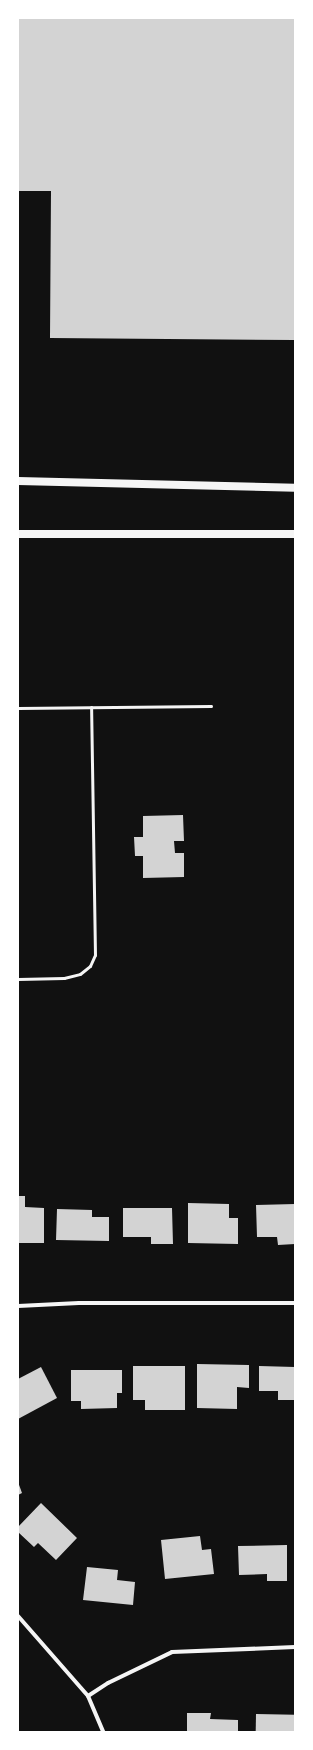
<!DOCTYPE html>
<html>
<head>
<meta charset="utf-8">
<style>
  body { margin:0 }
  #map { position:relative; width:313px; height:1750px; overflow:hidden; background:#111; font-family:"Noto Sans",sans-serif }
  div>[style] { position:absolute }
  .building>* { inset:0; background:#d3d3d3; transform-origin:0 0 }
  .service>* { height:3px; margin:-1.5px; padding:0 1.5px; transform-origin:1.5px; border-radius:1.5px; background:#f5f5f5 }
  .minor>* { height:4px; margin:-2px; padding:0 2px; transform-origin:2px; border-radius:2px; background:#f5f5f5 }
  .secondary>* { height:8px; margin:-4px; padding:0 4px; transform-origin:4px; border-radius:4px; background:#f5f5f5 }
  span { translate:-50% -50%; white-space:nowrap; text-align:center; line-height:1.15; -webkit-text-stroke:4px #fff; paint-order:stroke }
  .frame { position:absolute; inset:0; border:19px solid #fff; pointer-events:none }
</style>
</head>
<body>
<div id="map">
  <div class="building">
    <i style="clip-path:polygon(18px 18px,295px 18px,295px 340px,50px 338px,51px 191px,18px 191px)"></i>
    <i style="clip-path:polygon(183px 815px,184px 841px,174px 841px,175px 853px,184px 853px,184px 877px,143px 878px,143px 856px,135px 856px,134px 837px,143px 837px,143px 816px)"></i>
    <i style="clip-path:polygon(18px 1196px,25px 1196px,25px 1207px,44px 1208px,44px 1243px,18px 1243px)"></i>
    <i style="clip-path:polygon(188px 1203px,229px 1204px,229px 1218px,238px 1218px,238px 1244px,188px 1243px)"></i>
    <i style="clip-path:polygon(295px 1204px,295px 1244px,278px 1245px,277px 1237px,257px 1237px,256px 1205px)"></i>
    <i style="clip-path:polygon(123px 1208px,172px 1208px,173px 1244px,151px 1244px,151px 1237px,123px 1237px)"></i>
    <i style="clip-path:polygon(57px 1209px,92px 1210px,92px 1217px,109px 1217px,109px 1241px,56px 1240px)"></i>
    <i style="clip-path:polygon(197px 1364px,249px 1365px,249px 1388px,237px 1387px,237px 1409px,197px 1408px)"></i>
    <i style="clip-path:polygon(133px 1366px,185px 1366px,185px 1410px,145px 1410px,145px 1400px,133px 1400px)"></i>
    <i style="clip-path:polygon(259px 1366px,295px 1367px,295px 1400px,278px 1400px,278px 1391px,259px 1391px)"></i>
    <i style="clip-path:polygon(41px 1367px,57px 1398px,18px 1419px,18px 1379px)"></i>
    <i style="clip-path:polygon(71px 1370px,122px 1370px,122px 1393px,117px 1393px,117px 1408px,81px 1409px,81px 1401px,71px 1401px)"></i>
    <i style="clip-path:polygon(18px 1482px,22px 1493px,18px 1495px)"></i>
    <i style="clip-path:polygon(41px 1503px,77px 1538px,56px 1560px,38px 1543px,34px 1547px,18px 1532px,18px 1527px)"></i>
    <i style="clip-path:polygon(200px 1536px,202px 1550px,211px 1549px,214px 1574px,165px 1579px,161px 1540px)"></i>
    <i style="clip-path:polygon(287px 1545px,287px 1581px,267px 1581px,267px 1574px,239px 1575px,238px 1546px)"></i>
    <i style="clip-path:polygon(87px 1567px,118px 1570px,117px 1580px,135px 1582px,133px 1605px,83px 1600px)"></i>
    <i style="clip-path:polygon(187px 1713px,211px 1713px,210px 1719px,238px 1720px,238px 1732px,187px 1732px)"></i>
    <i style="left:256px;top:1714px;width:39px;height:18px;rotate:1deg"></i>
  </div>
  <div class="service">
    <i style="left:18px;top:708px;width:193px;rotate:-0.6deg"></i>
    <i style="left:18px;top:979px;width:46px;rotate:-1.2deg"></i>
    <i style="left:64px;top:978px;width:16px;rotate:-14deg"></i>
    <i style="left:80px;top:974px;width:13px;rotate:-39deg"></i>
    <i style="left:90px;top:966px;width:12px;rotate:-66deg"></i>
    <i style="left:95px;top:955px;width:248px;rotate:-90.9deg"></i>
  </div>
  <div class="minor">
    <i style="left:18px;top:1306px;width:61px;rotate:-2.8deg"></i>
    <i style="left:79px;top:1303px;width:216px"></i>
    <i style="left:18px;top:1616px;width:106px;rotate:48.8deg"></i>
    <i style="left:88px;top:1696px;width:39px;rotate:67deg"></i>
    <i style="left:88px;top:1696px;width:24px;rotate:-33deg"></i>
    <i style="left:108px;top:1683px;width:71px;rotate:-25.8deg"></i>
    <i style="left:172px;top:1652px;width:123px;rotate:-2.3deg"></i>
  </div>
  <div class="secondary">
    <i style="left:18px;top:481px;width:277px;rotate:1.4deg"></i>
    <i style="left:18px;top:534px;width:277px"></i>
  </div>
  <div class="frame"></div>
</div>
</body>
</html>
